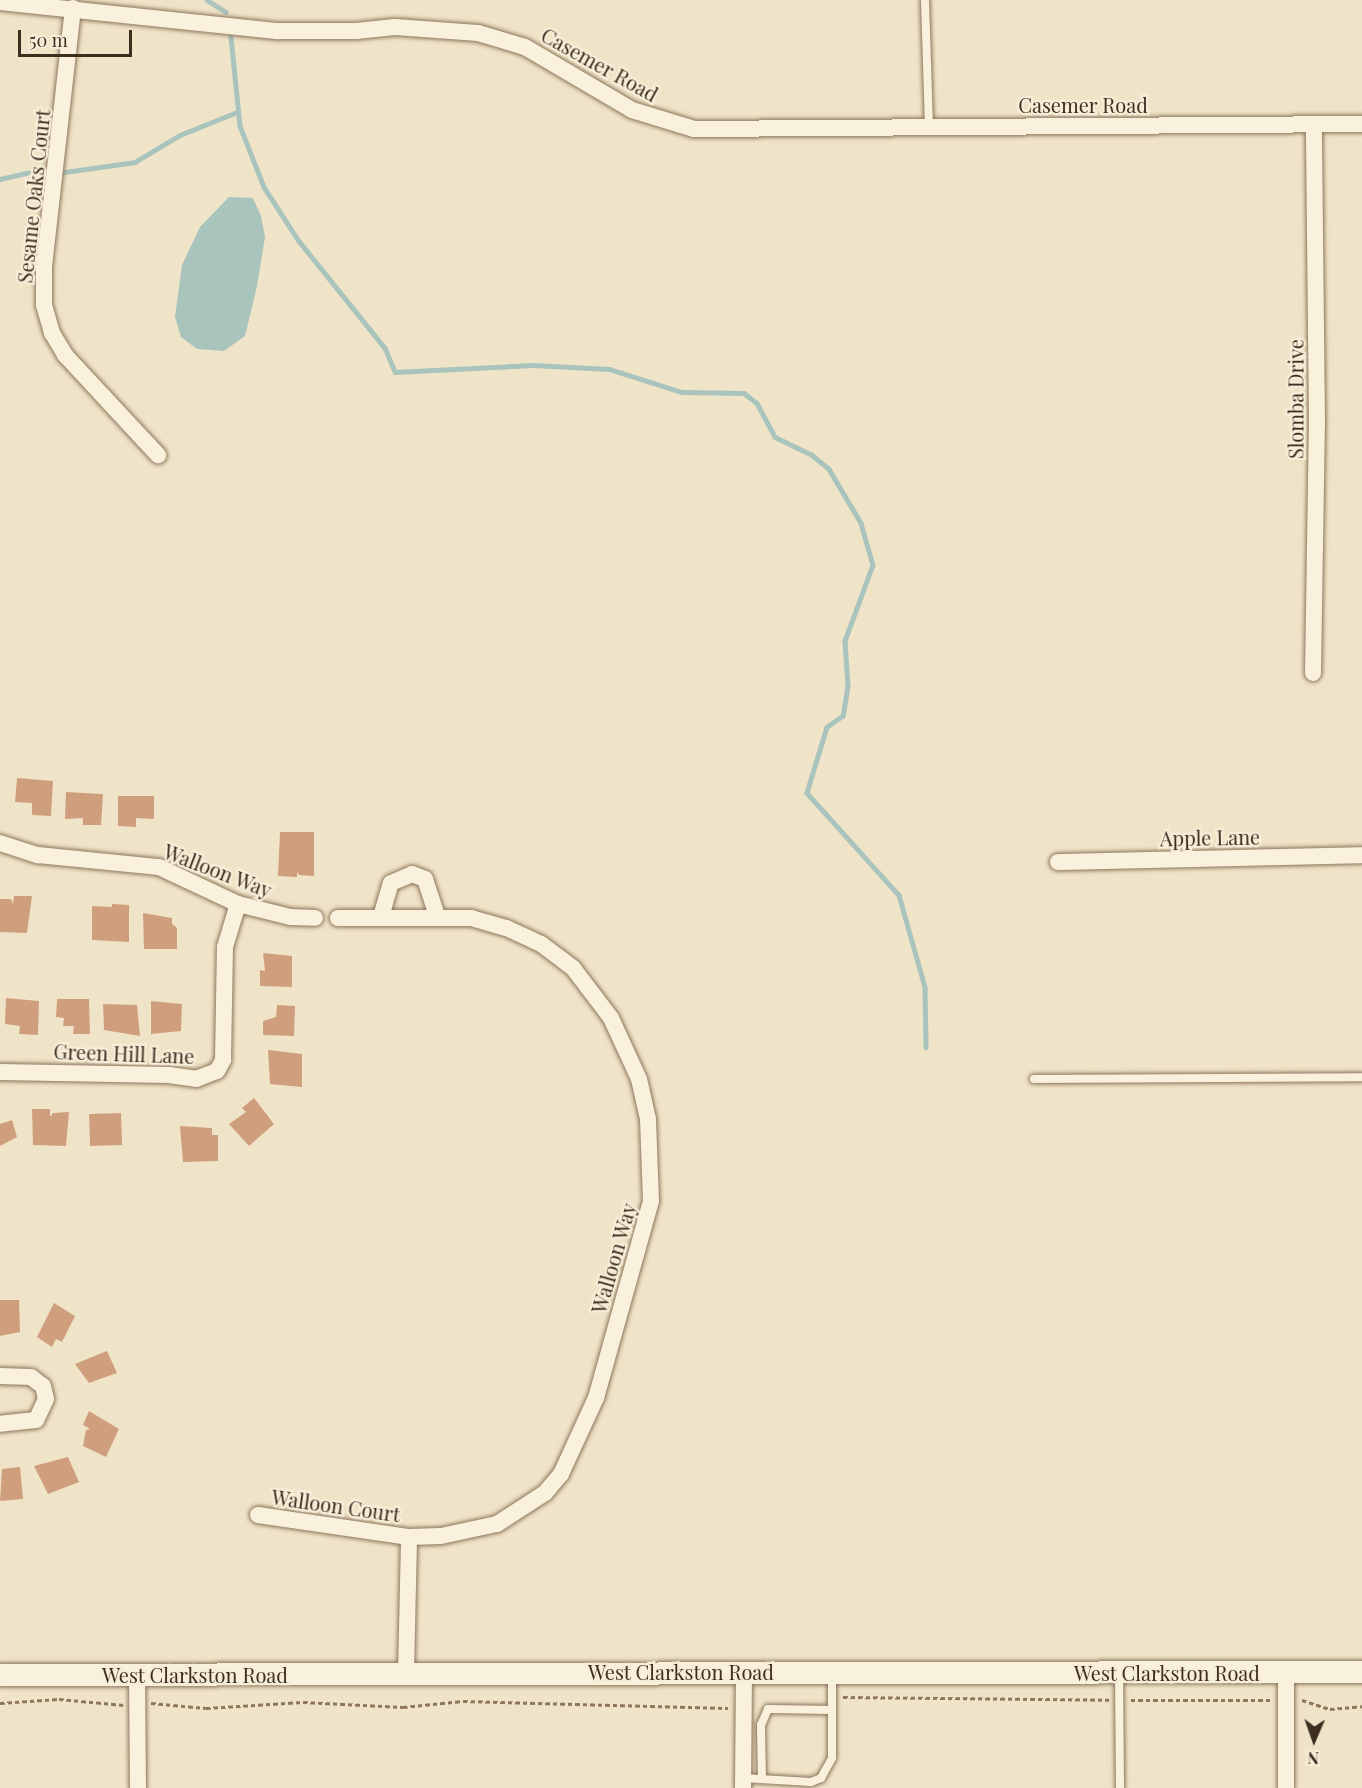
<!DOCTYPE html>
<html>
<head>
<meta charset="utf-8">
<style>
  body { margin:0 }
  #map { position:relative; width:1362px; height:1788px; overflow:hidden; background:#f0e4c8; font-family:"Playfair Display",serif }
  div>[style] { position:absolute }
  .water>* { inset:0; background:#a9c4bc }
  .stream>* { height:4.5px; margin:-2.25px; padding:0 2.25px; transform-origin:2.25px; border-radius:2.25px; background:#a9c4bc }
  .building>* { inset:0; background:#cf9f7d; transform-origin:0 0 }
  .path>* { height:3px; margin-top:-1.5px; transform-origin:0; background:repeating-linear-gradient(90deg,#8d765c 0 4.5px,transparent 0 7.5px) }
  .roads { filter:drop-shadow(0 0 2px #8d765c) drop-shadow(0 0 2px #8d765c) }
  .service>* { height:8px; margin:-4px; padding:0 4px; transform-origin:4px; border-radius:4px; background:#faf1dc }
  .minor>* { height:16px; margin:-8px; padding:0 8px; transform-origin:8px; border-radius:8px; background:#faf1dc }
  .secondary>* { height:22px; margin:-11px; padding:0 11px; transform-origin:11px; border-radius:11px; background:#faf1dc }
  span { translate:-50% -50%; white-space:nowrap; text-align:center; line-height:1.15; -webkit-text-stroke:4.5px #f7eed8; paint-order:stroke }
  .street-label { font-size:20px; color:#3d2e20 }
  .north { position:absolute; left:1284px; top:1710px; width:60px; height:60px; -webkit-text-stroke:4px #f7eed8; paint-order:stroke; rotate:182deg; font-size:16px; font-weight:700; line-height:24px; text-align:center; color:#3d2e20 }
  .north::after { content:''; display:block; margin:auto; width:21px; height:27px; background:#3d2e20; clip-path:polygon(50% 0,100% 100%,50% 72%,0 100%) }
  .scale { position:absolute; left:18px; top:30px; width:114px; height:27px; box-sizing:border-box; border:3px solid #3d2e20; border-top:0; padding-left:8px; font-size:18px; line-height:21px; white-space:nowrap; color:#3d2e20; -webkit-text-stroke:4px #f7eed8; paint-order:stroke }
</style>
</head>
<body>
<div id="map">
  <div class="water">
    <i style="clip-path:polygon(229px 197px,253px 198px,261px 216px,265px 237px,257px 286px,245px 336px,224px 351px,197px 349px,181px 337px,175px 317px,182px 265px,200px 227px)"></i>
  </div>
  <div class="stream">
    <i style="left:207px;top:0;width:22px;rotate:32deg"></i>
    <i style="left:231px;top:37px;width:89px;rotate:84.2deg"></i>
    <i style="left:240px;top:126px;width:66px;rotate:68.5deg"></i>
    <i style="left:264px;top:187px;width:64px;rotate:57.1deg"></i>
    <i style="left:299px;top:241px;width:137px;rotate:51.2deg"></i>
    <i style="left:385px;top:348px;width:26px;rotate:67deg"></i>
    <i style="left:395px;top:372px;width:138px;rotate:-2.9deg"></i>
    <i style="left:533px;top:365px;width:76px;rotate:3deg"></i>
    <i style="left:609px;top:369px;width:77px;rotate:17.5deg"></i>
    <i style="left:682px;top:392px;width:62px;rotate:0.9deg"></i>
    <i style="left:744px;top:393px;width:16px;rotate:38deg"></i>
    <i style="left:757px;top:403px;width:38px;rotate:62deg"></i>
    <i style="left:775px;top:437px;width:41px;rotate:25.9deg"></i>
    <i style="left:812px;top:455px;width:22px;rotate:39deg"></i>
    <i style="left:829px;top:469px;width:63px;rotate:59.3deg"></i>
    <i style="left:861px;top:523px;width:44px;rotate:74.1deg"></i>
    <i style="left:873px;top:565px;width:81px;rotate:110.2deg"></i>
    <i style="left:845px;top:641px;width:45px;rotate:86.2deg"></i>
    <i style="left:848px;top:686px;width:30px;rotate:99deg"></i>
    <i style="left:843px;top:716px;width:19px;rotate:145deg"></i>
    <i style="left:827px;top:727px;width:69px;rotate:106.9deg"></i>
    <i style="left:807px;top:793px;width:137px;rotate:48deg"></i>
    <i style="left:899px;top:895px;width:96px;rotate:74.2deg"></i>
    <i style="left:925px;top:987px;width:60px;rotate:89deg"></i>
    <i style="left:58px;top:173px;width:78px;rotate:-8.1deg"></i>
    <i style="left:135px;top:162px;width:52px;rotate:-31deg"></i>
    <i style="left:180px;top:135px;width:61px;rotate:-22deg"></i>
    <i style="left:0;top:179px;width:28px;rotate:-13deg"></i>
    <i style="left:27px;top:173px;width:23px"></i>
  </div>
  <div class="building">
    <i style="clip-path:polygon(17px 778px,53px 781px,51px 816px,32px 815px,32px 803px,15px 802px)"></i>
    <i style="clip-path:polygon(66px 792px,103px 794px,101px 825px,83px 825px,83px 818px,65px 819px)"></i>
    <i style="clip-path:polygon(118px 796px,154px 796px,154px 819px,136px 818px,136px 827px,118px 826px)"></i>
    <i style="clip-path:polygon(280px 832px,314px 832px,314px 876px,299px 875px,297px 872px,297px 877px,278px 876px)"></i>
    <i style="clip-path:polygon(14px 896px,32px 896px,27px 933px,0 932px,0 899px,11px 899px,13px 904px)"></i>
    <i style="clip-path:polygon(112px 904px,129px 905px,129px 942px,92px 940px,92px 906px,112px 907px)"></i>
    <i style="clip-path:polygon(143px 913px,172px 918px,172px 924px,177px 928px,177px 949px,144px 949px)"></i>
    <i style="clip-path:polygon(263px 953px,292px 956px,292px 987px,260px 986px,260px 970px,265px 971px)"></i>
    <i style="clip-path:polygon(6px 998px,39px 1001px,38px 1035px,19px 1034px,20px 1026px,5px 1024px)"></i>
    <i style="clip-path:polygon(57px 999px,89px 999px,90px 1034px,73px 1034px,74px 1026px,63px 1026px,64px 1018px,56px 1017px)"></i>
    <i style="clip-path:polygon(151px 1001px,182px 1004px,181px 1031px,151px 1034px)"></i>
    <i style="clip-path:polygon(103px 1004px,137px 1005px,140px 1036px,104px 1030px)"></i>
    <i style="clip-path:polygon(277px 1005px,295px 1006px,294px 1036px,263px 1035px,263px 1021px,276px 1017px)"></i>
    <i style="clip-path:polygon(268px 1050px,302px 1054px,302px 1087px,270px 1084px)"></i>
    <i style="clip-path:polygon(254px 1098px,274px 1124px,249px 1146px,229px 1124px,246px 1112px,242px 1108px)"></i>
    <i style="clip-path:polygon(32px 1109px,50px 1109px,50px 1117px,53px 1113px,69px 1112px,66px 1146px,33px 1145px)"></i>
    <i style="left:121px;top:1113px;width:32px;height:32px;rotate:88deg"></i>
    <i style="clip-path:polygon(12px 1120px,17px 1137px,0 1146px,0 1124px)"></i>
    <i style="clip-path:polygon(180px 1126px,212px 1128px,212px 1135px,218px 1135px,218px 1161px,183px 1162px)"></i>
    <i style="clip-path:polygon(0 1300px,19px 1300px,20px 1332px,0 1336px)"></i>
    <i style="clip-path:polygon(54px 1303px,75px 1316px,62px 1342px,56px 1339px,52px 1347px,37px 1337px)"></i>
    <i style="clip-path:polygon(107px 1351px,117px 1373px,89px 1383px,75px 1364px)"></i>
    <i style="clip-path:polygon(89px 1411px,119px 1429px,106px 1457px,83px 1446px,86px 1430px,90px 1429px,83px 1425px)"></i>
    <i style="clip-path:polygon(68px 1457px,79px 1482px,48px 1494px,34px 1466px)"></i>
    <i style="clip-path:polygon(20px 1467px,23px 1499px,0 1501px,2px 1469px)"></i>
  </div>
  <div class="path">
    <i style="left:843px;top:1697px;width:266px;rotate:0.6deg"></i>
    <i style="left:1131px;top:1700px;width:140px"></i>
    <i style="left:1302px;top:1700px;width:29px;rotate:18deg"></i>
    <i style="left:1330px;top:1709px;width:32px;rotate:-5deg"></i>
    <i style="left:0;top:1703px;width:59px;rotate:-3.9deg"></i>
    <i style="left:59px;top:1699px;width:65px;rotate:5.3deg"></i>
    <i style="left:151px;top:1703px;width:55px;rotate:5.2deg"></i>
    <i style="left:206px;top:1708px;width:97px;rotate:-3.5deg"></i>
    <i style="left:303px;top:1702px;width:100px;rotate:2.9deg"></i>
    <i style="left:403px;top:1707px;width:60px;rotate:-5.7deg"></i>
    <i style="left:463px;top:1701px;width:265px;rotate:1.5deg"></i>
  </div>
  <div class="roads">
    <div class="service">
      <i style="left:925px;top:0;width:125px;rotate:88.2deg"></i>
      <i style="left:1034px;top:1079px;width:328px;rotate:-0.3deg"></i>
      <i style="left:1119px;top:1673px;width:115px;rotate:89.5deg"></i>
      <i style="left:743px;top:1778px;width:68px;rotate:3.4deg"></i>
      <i style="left:811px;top:1782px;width:11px;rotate:-22deg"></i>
      <i style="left:821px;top:1778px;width:23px;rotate:-61deg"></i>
      <i style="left:832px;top:1758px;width:82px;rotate:-90deg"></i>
      <i style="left:762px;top:1779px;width:54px;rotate:-91.1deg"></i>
      <i style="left:761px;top:1725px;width:17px;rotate:-66deg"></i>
      <i style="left:768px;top:1709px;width:64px;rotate:0.9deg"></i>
    </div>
    <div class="minor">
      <i style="left:0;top:2px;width:280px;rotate:6deg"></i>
      <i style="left:278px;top:31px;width:78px"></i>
      <i style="left:356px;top:31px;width:39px;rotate:-6deg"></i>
      <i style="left:395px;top:27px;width:83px;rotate:4.1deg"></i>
      <i style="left:478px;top:33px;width:49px;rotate:16.6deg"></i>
      <i style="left:525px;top:47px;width:124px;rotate:30.5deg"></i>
      <i style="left:632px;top:110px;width:65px;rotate:17deg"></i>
      <i style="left:694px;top:129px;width:668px;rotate:-0.43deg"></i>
      <i style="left:73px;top:8px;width:261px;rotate:96.4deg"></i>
      <i style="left:44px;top:267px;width:38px;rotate:90deg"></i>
      <i style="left:44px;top:305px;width:29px;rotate:74deg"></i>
      <i style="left:52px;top:333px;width:26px;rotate:59deg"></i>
      <i style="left:65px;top:355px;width:137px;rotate:47.1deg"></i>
      <i style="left:1313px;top:673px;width:248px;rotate:-89.1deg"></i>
      <i style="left:1317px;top:425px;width:300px;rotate:-90.6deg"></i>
      <i style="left:0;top:843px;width:40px;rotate:18deg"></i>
      <i style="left:38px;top:855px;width:122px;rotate:5.7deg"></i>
      <i style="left:159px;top:867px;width:87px;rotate:25.1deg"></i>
      <i style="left:238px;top:904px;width:54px;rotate:14deg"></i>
      <i style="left:290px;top:917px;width:25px;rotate:2deg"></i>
      <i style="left:1058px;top:862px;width:304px;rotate:-1.3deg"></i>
      <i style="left:381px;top:917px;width:35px;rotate:-74deg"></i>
      <i style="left:391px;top:883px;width:23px;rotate:-23deg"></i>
      <i style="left:412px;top:874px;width:14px;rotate:21deg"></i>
      <i style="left:425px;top:879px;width:39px;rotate:72deg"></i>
      <i style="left:0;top:1072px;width:169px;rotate:1deg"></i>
      <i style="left:169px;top:1075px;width:27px;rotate:8deg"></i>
      <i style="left:196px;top:1079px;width:22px;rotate:-21deg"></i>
      <i style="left:217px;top:1071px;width:13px;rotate:-61deg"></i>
      <i style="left:223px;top:1060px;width:113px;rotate:-89deg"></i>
      <i style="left:225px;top:947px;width:45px;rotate:-73.2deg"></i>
      <i style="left:0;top:1376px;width:31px;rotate:2deg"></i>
      <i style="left:31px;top:1377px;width:15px;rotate:37deg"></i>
      <i style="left:43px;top:1386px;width:13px;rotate:77deg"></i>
      <i style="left:46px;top:1399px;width:23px;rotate:115deg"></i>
      <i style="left:36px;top:1420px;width:36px;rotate:174deg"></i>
      <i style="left:258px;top:1515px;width:153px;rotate:8.3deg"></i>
      <i style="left:409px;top:1537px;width:32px;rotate:-2deg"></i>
      <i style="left:441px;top:1536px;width:57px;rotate:-12.1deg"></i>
      <i style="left:497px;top:1524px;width:57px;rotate:-32.9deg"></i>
      <i style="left:545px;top:1493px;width:25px;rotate:-50deg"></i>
      <i style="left:561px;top:1474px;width:84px;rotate:-65.3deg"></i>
      <i style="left:596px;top:1398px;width:205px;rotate:-74.4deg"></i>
      <i style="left:651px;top:1201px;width:82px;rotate:-92.1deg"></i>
      <i style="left:648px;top:1119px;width:41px;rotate:-102.7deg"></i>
      <i style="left:639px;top:1079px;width:67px;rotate:-114.7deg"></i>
      <i style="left:611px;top:1018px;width:63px;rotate:-127.2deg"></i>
      <i style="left:573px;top:968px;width:40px;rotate:-143deg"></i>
      <i style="left:541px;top:944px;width:38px;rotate:-155deg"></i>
      <i style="left:506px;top:928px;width:35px;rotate:-164deg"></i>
      <i style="left:472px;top:918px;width:134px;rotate:180deg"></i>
      <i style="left:406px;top:1673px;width:136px;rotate:-88.7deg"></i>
      <i style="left:137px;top:1674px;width:114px;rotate:89.5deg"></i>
      <i style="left:743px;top:1788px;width:117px;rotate:-89.5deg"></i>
      <i style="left:1286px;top:1788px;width:117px;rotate:-90deg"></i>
    </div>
    <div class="secondary">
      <i style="left:0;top:1675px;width:1362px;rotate:-0.13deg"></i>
    </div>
  </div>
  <div class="street-label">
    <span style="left:600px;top:64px;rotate:29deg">Casemer Road</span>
    <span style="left:1083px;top:104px">Casemer Road</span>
    <span style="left:33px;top:196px;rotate:-84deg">Sesame Oaks Court</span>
    <span style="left:1295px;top:399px;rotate:-90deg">Slomba Drive</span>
    <span style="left:1210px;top:837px;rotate:-1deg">Apple Lane</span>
    <span style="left:218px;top:870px;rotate:21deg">Walloon Way</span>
    <span style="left:124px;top:1053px;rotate:2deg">Green Hill Lane</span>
    <span style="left:613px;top:1258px;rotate:-74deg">Walloon Way</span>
    <span style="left:336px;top:1505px;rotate:8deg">Walloon Court</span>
    <span style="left:681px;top:1671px">West Clarkston Road</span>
    <span style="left:1167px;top:1672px">West Clarkston Road</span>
    <span style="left:195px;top:1674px">West Clarkston Road</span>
  </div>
  <div class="north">N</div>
  <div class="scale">50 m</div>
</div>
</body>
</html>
